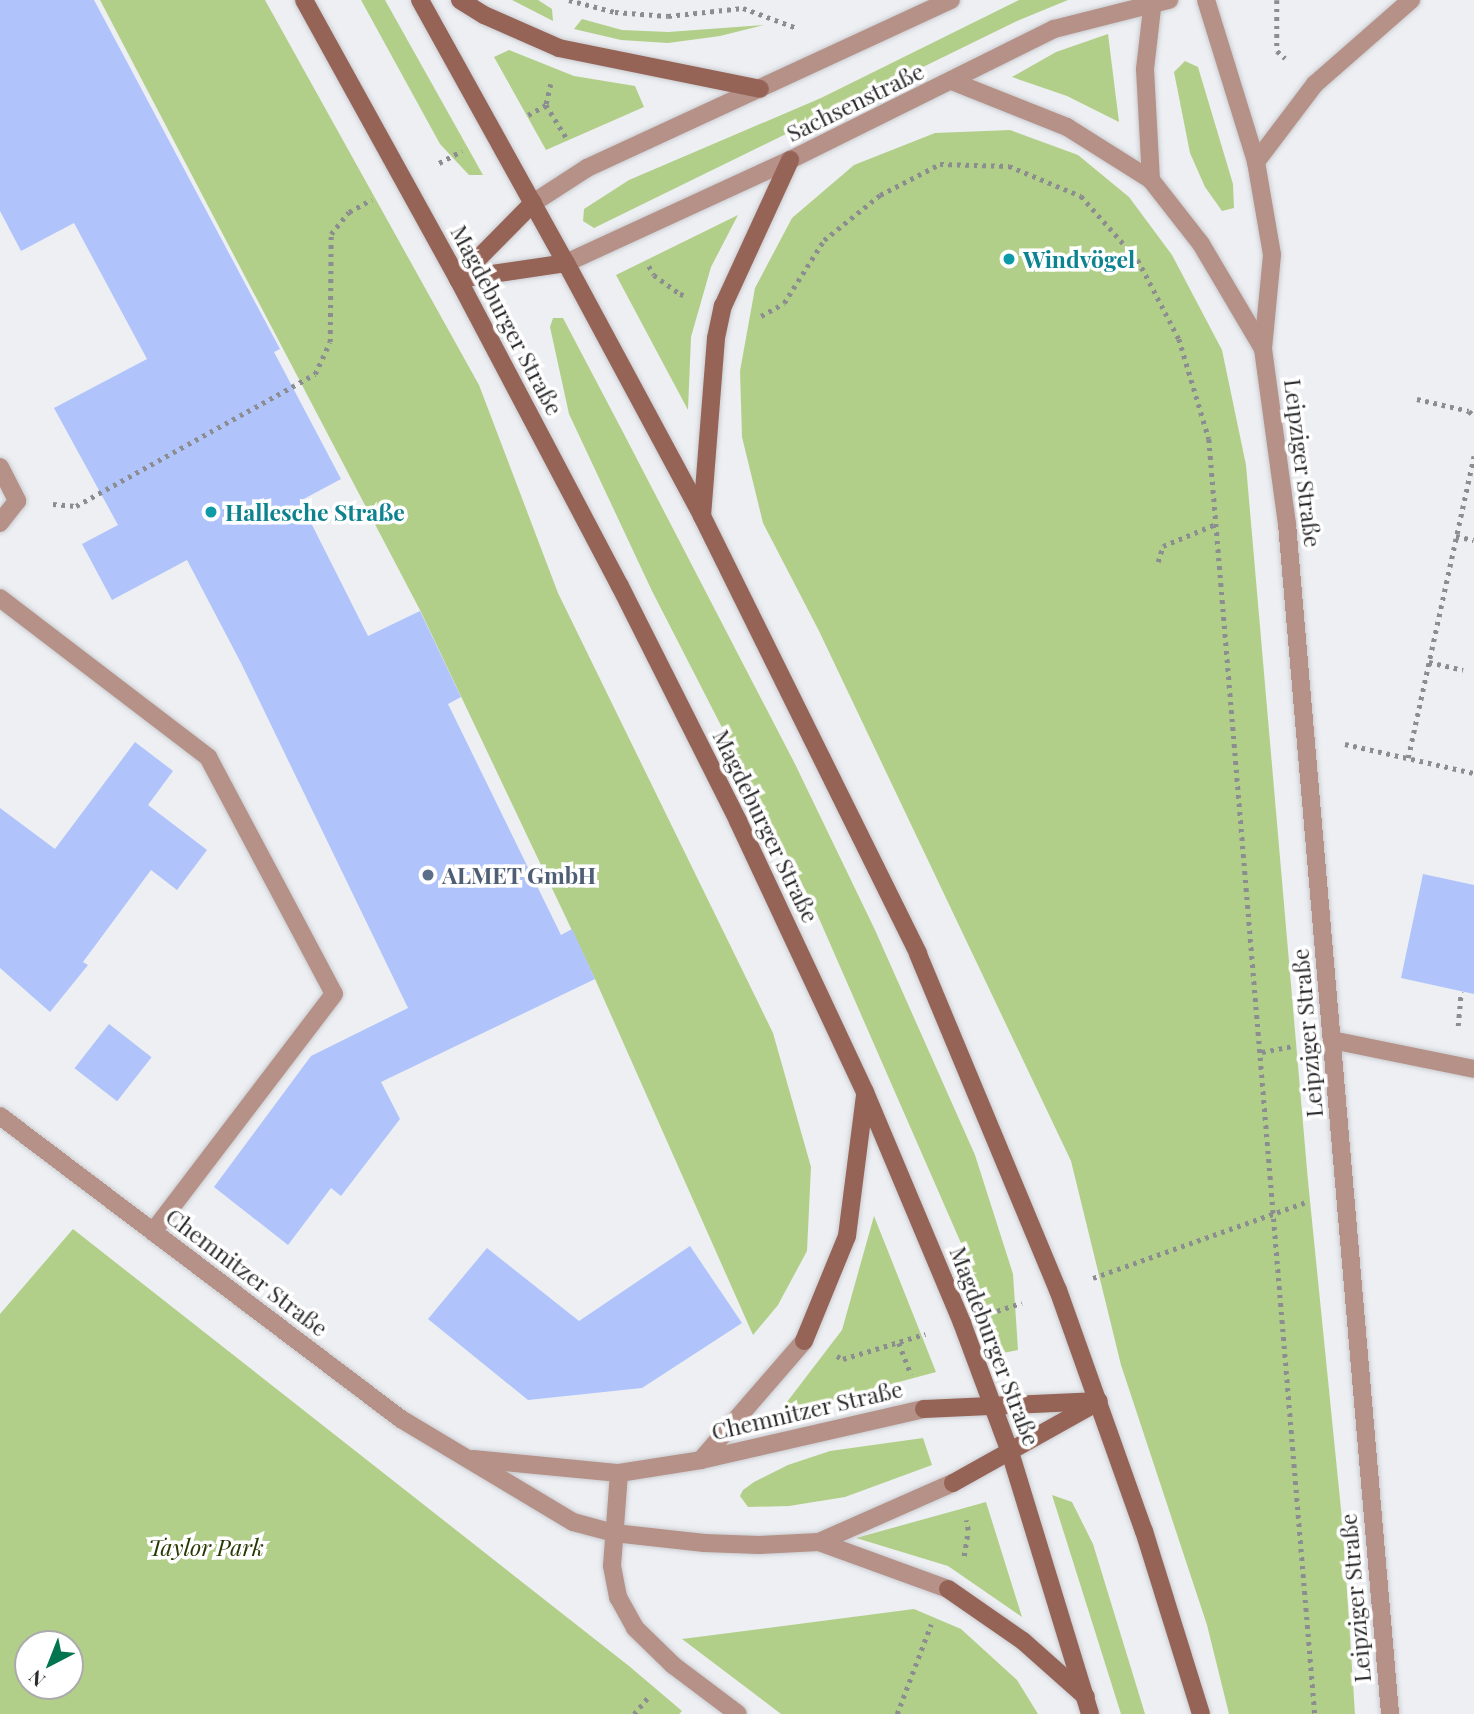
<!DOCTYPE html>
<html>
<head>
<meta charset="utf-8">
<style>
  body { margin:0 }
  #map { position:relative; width:1474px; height:1714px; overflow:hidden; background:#edeff3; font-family:"Playfair Display",serif }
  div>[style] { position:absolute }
  .green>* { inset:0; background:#b2cf89 }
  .building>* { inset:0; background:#b0c4fb; transform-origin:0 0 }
  .path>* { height:4.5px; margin-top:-2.25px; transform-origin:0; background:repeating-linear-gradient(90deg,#8c8d90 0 3.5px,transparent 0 8.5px) }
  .roads { filter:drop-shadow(0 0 2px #caccd0) drop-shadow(0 0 2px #caccd0) }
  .lane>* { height:18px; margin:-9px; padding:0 9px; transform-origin:9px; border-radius:9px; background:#b59188 }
  .street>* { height:18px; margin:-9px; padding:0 9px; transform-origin:9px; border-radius:9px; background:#b59188 }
  .secondary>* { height:18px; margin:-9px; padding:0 9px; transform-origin:9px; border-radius:9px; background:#966357 }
  .dots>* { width:19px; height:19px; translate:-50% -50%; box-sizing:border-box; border:4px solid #fff; border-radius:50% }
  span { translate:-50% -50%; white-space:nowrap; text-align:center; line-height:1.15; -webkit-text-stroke:7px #fff; paint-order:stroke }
  .street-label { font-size:23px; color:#2c2c2e }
  .culture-label { font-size:23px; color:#0d838f; font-weight:700 }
  .left { translate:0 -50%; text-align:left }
  .service-label { font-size:23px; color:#4e5e75; font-weight:700 }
  .park-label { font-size:23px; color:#273903; font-style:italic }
  .north { position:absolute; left:14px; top:1630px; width:70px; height:70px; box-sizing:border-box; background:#fff; border:2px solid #ababab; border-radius:50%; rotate:222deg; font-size:19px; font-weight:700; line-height:28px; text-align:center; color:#2c2c2e }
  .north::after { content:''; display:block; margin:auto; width:24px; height:32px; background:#027550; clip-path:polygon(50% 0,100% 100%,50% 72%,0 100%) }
</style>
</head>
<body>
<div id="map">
  <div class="green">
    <i style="clip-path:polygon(100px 0,265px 0,479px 385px,558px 593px,773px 1033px,811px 1167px,807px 1251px,778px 1305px,753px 1335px,595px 979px,421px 612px)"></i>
    <i style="clip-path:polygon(361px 0,385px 0,483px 175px,469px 175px,440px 144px)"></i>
    <i style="clip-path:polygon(512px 0,538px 0,552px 9px,553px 21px)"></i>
    <i style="clip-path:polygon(1019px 0,1068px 0,1017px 21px,594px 228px,583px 221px,584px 209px,629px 180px,821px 98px)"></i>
    <i style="clip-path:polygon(582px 19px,622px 30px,668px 32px,764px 25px,720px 36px,668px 43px,621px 40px,574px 29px)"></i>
    <i style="clip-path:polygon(1108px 34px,1119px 122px,1067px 96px,1012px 77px,1056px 52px)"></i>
    <i style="clip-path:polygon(509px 50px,574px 76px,635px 86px,644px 107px,546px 150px,494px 57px)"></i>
    <i style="clip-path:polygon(1185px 61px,1198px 67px,1233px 184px,1234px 208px,1222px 211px,1205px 187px,1190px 153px,1174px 72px)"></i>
    <i style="clip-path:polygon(1010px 130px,1078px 155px,1129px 197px,1172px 255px,1222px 350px,1246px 465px,1308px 1181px,1343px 1529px,1355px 1714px,1229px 1714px,1207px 1625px,1121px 1365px,1071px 1161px,819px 631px,763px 523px,742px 437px,740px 371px,755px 288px,792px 218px,854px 165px,935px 133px)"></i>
    <i style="clip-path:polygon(738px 215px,711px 267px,691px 337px,688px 410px,616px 275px)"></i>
    <i style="clip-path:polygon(553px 318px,563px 318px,625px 436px,795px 764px,875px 930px,975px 1155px,1013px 1274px,1018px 1350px,1003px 1353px,971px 1266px,814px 907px,652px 591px,569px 414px,550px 327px)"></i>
    <i style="clip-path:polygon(874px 1216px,936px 1372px,777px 1415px,842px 1330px)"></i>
    <i style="clip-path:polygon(evenodd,73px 1229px,629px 1666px,682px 1711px,679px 1714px,0 1714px,0 1314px,73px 1229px,70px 1644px,70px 1686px,28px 1686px,28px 1644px,70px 1644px)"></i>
    <i style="clip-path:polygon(923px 1438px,932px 1465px,845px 1497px,789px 1506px,748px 1507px,740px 1496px,743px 1490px,754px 1482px,788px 1465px,830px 1451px)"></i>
    <i style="clip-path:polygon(1052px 1495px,1072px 1502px,1093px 1544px,1145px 1714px,1121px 1714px)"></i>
    <i style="clip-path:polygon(986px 1502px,1022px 1617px,948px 1566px,856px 1538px)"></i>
    <i style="clip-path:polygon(914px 1609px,961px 1629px,1017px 1680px,1038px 1714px,781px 1714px,682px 1639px)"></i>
  </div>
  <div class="building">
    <i style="clip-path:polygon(0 0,94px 0,280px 349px,274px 352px,341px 479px,300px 501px,368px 636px,420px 611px,461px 697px,448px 704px,561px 935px,572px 929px,595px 979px,381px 1082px,400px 1119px,341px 1196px,331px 1188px,288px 1245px,214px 1187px,311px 1056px,408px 1008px,241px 663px,187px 560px,112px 600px,82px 544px,118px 525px,54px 408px,147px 359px,74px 223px,21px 251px,0 211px)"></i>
    <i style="clip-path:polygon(135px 742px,173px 771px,148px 805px,207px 850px,177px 890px,151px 870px,83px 962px,88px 965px,50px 1012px,0 968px,0 808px,55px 849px)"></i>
    <i style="clip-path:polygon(1423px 874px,1474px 885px,1474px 994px,1401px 978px)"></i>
    <i style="left:109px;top:1024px;width:54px;height:56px;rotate:38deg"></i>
    <i style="clip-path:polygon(690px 1246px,742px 1323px,642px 1388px,528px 1400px,428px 1319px,487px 1248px,579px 1321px)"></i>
  </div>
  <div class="path">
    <i style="left:569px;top:0;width:48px;rotate:14.6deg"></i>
    <i style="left:615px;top:12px;width:53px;rotate:4.3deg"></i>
    <i style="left:668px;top:16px;width:75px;rotate:-6.1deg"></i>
    <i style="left:743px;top:8px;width:58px;rotate:20.3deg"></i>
    <i style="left:1277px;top:0;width:51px;rotate:90deg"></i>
    <i style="left:1277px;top:51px;width:11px;rotate:41deg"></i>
    <i style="left:551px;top:84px;width:22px;rotate:103deg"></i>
    <i style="left:546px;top:105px;width:39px;rotate:58deg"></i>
    <i style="left:528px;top:115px;width:21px;rotate:-29deg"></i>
    <i style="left:439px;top:163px;width:26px;rotate:-28deg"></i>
    <i style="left:649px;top:266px;width:10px;rotate:61deg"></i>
    <i style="left:654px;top:275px;width:32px;rotate:36deg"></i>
    <i style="left:680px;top:294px;width:8px;rotate:14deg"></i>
    <i style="left:761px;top:316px;width:26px;rotate:-29deg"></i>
    <i style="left:784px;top:303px;width:75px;rotate:-57.6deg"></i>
    <i style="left:824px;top:240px;width:72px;rotate:-38.8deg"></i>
    <i style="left:880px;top:195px;width:68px;rotate:-27.3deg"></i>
    <i style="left:940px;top:164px;width:69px;rotate:1.7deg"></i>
    <i style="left:1009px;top:166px;width:78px;rotate:22.6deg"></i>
    <i style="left:1081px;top:196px;width:86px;rotate:48.3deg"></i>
    <i style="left:1138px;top:260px;width:89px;rotate:62.6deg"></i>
    <i style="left:1179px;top:339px;width:104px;rotate:73.3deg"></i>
    <i style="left:1209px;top:439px;width:1279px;rotate:85.25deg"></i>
    <i style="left:1417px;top:399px;width:53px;rotate:13deg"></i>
    <i style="left:1469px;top:411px;width:7px;rotate:45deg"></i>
    <i style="left:53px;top:504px;width:23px;rotate:5deg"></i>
    <i style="left:76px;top:506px;width:273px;rotate:-28.9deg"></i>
    <i style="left:315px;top:374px;width:35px;rotate:-65deg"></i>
    <i style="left:330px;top:342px;width:108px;rotate:-89.5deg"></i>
    <i style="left:331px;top:234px;width:28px;rotate:-51deg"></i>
    <i style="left:349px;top:212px;width:26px;rotate:-29deg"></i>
    <i style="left:1456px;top:536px;width:18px;rotate:13deg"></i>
    <i style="left:1158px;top:562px;width:17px;rotate:-73deg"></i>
    <i style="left:1163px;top:546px;width:57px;rotate:-22.5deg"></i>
    <i style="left:1429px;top:662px;width:35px;rotate:13deg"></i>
    <i style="left:1345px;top:744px;width:132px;rotate:12.7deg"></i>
    <i style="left:1408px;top:758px;width:309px;rotate:-77.7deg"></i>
    <i style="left:1458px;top:1026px;width:34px;rotate:-85deg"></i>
    <i style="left:1262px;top:1052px;width:32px;rotate:-11deg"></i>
    <i style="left:1093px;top:1278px;width:229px;rotate:-19.6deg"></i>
    <i style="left:997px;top:1311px;width:26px;rotate:-18deg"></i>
    <i style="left:899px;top:1343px;width:34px;rotate:69deg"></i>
    <i style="left:837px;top:1356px;width:7px;rotate:27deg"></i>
    <i style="left:843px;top:1359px;width:86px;rotate:-17deg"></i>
    <i style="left:964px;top:1556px;width:26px;rotate:-81deg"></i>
    <i style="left:968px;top:1530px;width:10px;rotate:-101deg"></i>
    <i style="left:634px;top:1714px;width:23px;rotate:-50deg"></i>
    <i style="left:897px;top:1714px;width:96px;rotate:-69.3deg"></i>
  </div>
  <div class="roads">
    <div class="lane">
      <i style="left:0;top:598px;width:262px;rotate:37.4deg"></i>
      <i style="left:208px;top:757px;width:268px;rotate:62deg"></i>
      <i style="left:334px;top:994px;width:299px;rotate:127.3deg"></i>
      <i style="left:619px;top:1473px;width:93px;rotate:94.3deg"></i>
      <i style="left:612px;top:1566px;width:32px;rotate:79deg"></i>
      <i style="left:618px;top:1597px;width:35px;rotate:61deg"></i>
      <i style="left:635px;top:1628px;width:53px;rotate:44.2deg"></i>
      <i style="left:673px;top:1665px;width:81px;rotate:37deg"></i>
    </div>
    <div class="street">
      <i style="left:1206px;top:0;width:170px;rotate:72.8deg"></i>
      <i style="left:1256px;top:162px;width:94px;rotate:80.2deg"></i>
      <i style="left:1272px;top:255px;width:94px;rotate:95.5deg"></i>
      <i style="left:1263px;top:349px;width:177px;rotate:82.2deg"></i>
      <i style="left:1287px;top:524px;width:1194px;rotate:85.05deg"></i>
      <i style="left:954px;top:82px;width:122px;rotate:21.7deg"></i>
      <i style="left:1067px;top:127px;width:99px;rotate:32.2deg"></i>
      <i style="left:1151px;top:180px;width:81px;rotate:52deg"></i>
      <i style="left:1201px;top:244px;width:122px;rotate:59.4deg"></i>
      <i style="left:1256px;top:162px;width:98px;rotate:-52.9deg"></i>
      <i style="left:1315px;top:84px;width:128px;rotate:-41.2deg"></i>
      <i style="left:1151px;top:180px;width:111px;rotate:-93.1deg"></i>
      <i style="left:1145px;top:69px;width:69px;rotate:-83.4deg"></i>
      <i style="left:533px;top:203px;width:64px;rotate:-32.9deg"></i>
      <i style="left:587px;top:168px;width:401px;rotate:-24.8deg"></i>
      <i style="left:566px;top:263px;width:247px;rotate:-24.7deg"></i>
      <i style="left:790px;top:160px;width:295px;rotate:-26.4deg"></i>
      <i style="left:1054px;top:29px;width:119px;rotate:-14.2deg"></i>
      <i style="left:0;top:467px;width:38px;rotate:63deg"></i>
      <i style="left:17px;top:501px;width:28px;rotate:128deg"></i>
      <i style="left:1332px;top:1040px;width:145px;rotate:11.5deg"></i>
      <i style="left:0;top:1116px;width:503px;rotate:37.08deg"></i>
      <i style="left:401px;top:1419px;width:200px;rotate:30.9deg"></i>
      <i style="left:573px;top:1522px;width:42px;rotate:15deg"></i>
      <i style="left:614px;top:1533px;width:91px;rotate:6.3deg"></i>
      <i style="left:704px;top:1543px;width:55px;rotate:2.1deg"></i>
      <i style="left:759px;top:1545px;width:60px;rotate:-2.9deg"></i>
      <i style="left:819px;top:1542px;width:146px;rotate:-23.8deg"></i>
      <i style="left:473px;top:1459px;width:147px;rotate:5.5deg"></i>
      <i style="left:619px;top:1473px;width:83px;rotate:-9deg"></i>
      <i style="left:701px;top:1460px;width:229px;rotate:-12.9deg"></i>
      <i style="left:701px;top:1460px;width:157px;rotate:-49.1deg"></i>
      <i style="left:819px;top:1542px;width:137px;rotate:20deg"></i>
    </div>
    <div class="secondary">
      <i style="left:304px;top:0;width:319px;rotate:61.1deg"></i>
      <i style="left:458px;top:279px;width:347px;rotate:62.2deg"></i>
      <i style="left:620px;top:586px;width:263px;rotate:63.3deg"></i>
      <i style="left:738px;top:821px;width:299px;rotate:64.9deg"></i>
      <i style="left:865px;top:1092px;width:251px;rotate:67.2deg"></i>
      <i style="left:962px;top:1323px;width:138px;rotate:69.6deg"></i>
      <i style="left:1010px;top:1452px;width:274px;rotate:73deg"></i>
      <i style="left:420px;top:0;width:301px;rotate:61deg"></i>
      <i style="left:566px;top:263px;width:287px;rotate:61.7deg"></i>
      <i style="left:702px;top:516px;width:488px;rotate:63.7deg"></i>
      <i style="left:918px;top:954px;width:364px;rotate:67.4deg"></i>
      <i style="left:1058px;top:1290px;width:256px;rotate:70.4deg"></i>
      <i style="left:1144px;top:1531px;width:192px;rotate:72.7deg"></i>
      <i style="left:460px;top:0;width:28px;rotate:32deg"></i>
      <i style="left:484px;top:15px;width:82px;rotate:23.7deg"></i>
      <i style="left:559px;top:48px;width:205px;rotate:11.5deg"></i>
      <i style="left:458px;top:279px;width:109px;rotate:-8.4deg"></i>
      <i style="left:458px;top:279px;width:107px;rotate:-45.4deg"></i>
      <i style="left:702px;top:516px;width:179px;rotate:-85.5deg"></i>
      <i style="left:716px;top:338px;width:33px;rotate:-78deg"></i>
      <i style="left:723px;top:306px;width:161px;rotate:-65.3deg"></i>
      <i style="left:804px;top:1341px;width:113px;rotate:-67.7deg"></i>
      <i style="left:847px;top:1236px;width:142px;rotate:-82.7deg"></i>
      <i style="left:924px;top:1409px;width:175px;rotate:-2.6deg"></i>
      <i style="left:953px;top:1483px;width:164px;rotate:-29.2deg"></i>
      <i style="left:948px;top:1589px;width:91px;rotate:34.7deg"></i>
      <i style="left:1023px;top:1641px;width:84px;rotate:41.6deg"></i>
    </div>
  </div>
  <div class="dots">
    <i style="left:1009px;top:259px;background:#0f9aa8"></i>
    <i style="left:211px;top:512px;background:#0f9aa8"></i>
    <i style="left:428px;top:875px;background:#5c6f8a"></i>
  </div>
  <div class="street-label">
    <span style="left:855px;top:102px;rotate:-26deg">Sachsenstraße</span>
    <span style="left:507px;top:320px;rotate:62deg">Magdeburger Straße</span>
    <span style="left:1303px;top:463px;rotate:83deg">Leipziger Straße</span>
    <span style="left:766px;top:826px;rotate:64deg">Magdeburger Straße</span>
    <span style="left:1307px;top:1033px;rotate:-95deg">Leipziger Straße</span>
    <span style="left:247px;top:1272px;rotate:37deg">Chemnitzer Straße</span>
    <span style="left:995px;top:1346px;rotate:69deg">Magdeburger Straße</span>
    <span style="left:807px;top:1410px;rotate:-13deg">Chemnitzer Straße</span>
    <span style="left:1355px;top:1598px;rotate:-95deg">Leipziger Straße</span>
  </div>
  <div class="culture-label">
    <span class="left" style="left:1023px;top:259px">Windvögel</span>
    <span class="left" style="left:225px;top:512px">Hallesche Straße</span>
  </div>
  <div class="service-label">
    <span class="left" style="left:442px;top:875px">ALMET GmbH</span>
  </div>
  <div class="park-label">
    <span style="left:206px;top:1547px">Taylor Park</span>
  </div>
  <div class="north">N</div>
</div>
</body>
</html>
